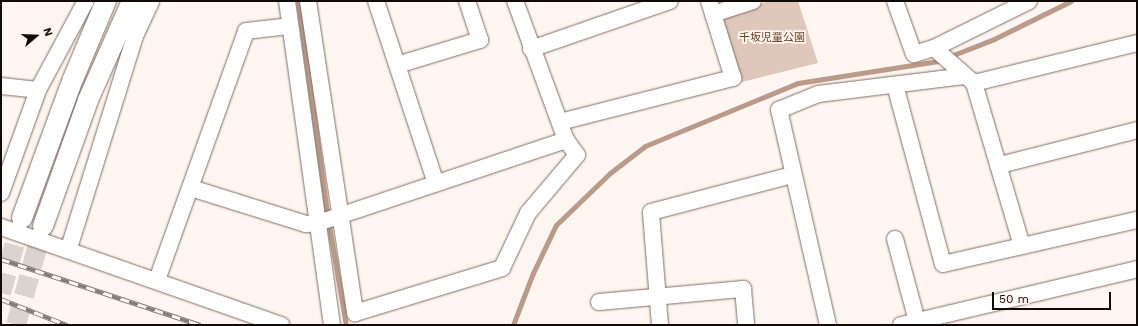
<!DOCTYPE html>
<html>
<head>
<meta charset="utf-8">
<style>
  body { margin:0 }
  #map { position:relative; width:1138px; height:326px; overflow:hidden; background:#fff6f1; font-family:"Work Sans","Noto Sans JP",sans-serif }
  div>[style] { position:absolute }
  .green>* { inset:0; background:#dfc7bb }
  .stream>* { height:5px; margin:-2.5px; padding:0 2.5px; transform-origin:2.5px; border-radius:2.5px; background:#bb9a89 }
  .tertiary-tunnel>* { height:20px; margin-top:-10px; transform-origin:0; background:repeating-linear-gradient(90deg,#dbd3ce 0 20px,transparent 0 30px) }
  .roads { filter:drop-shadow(0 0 1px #806d63) drop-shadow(0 0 1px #806d63) }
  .minor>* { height:16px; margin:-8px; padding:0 8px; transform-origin:8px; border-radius:8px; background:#fff }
  .tertiary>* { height:20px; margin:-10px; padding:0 10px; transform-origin:10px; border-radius:10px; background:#fff }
  .rail>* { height:4.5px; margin-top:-2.25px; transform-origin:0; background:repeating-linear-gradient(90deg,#fff6f1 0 9px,#837b77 0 18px); box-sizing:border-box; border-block:1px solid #837b77 }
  span { translate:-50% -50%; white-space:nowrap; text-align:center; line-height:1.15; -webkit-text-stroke:3.5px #fff6f1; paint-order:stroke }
  .park-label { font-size:11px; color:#6f4026 }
  .frame { position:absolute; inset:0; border:2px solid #110a07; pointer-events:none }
  .north { position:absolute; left:16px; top:16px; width:40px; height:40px; -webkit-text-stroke:3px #fff6f1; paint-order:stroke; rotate:71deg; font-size:11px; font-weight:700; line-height:16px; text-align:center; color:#110a07 }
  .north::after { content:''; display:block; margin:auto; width:14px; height:18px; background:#110a07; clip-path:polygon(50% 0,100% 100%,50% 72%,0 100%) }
  .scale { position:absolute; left:992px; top:292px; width:119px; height:18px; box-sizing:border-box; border:2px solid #110a07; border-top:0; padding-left:5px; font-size:12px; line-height:14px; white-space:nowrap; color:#110a07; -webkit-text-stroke:3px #fff6f1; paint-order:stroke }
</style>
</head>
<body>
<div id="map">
  <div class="green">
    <i style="clip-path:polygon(769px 1px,798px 1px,818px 63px,742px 82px,721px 23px,723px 17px)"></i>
  </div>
  <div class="stream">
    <i style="left:298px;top:1px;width:214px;rotate:82.2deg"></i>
    <i style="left:329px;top:226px;width:100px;rotate:80.3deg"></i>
    <i style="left:513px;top:325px;width:56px;rotate:-69deg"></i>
    <i style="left:533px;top:273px;width:53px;rotate:-64.4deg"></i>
    <i style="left:556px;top:225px;width:75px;rotate:-43.9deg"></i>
    <i style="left:610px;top:173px;width:44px;rotate:-37.6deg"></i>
    <i style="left:645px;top:146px;width:165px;rotate:-22.4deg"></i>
    <i style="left:798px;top:83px;width:142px;rotate:-8.9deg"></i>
    <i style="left:938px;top:61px;width:60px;rotate:-21.4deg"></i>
    <i style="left:994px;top:39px;width:86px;rotate:-26.3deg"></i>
  </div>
  <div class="tertiary-tunnel">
    <i style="left:1px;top:293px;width:78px;rotate:-74.4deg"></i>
    <i style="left:16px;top:325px;width:103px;rotate:-74.7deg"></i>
  </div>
  <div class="roads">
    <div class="minor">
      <i style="left:287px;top:1px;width:327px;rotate:82.1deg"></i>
      <i style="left:308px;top:1px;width:316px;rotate:81.4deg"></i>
      <i style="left:355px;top:313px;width:154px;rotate:-17deg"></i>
      <i style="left:502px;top:268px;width:61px;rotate:-64.7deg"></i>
      <i style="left:528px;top:213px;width:76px;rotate:-49.8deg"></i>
      <i style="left:577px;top:155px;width:19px;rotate:-126deg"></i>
      <i style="left:376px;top:1px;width:192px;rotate:71.8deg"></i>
      <i style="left:895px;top:1px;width:56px;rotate:70.3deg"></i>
      <i style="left:914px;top:54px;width:21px;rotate:-17deg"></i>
      <i style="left:934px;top:48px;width:53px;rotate:41.2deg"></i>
      <i style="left:974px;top:83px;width:170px;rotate:73.6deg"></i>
      <i style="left:713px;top:14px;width:42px;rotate:-18deg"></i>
      <i style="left:934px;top:48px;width:106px;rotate:-26.3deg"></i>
      <i style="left:531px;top:49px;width:147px;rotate:-19.1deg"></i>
      <i style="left:397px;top:65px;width:87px;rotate:-16.8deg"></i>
      <i style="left:480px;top:40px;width:41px;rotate:-108.4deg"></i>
      <i style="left:974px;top:83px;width:168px;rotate:-13.8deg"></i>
      <i style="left:895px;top:85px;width:185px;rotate:75deg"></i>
      <i style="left:943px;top:264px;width:199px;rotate:-12.8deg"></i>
      <i style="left:1px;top:86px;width:37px;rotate:6deg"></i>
      <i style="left:560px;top:122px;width:179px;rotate:-14.3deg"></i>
      <i style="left:733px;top:78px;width:81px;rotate:-107.3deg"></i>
      <i style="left:1000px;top:165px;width:141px;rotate:-14.3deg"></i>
      <i style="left:191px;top:188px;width:121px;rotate:17.4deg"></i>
      <i style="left:306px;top:224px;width:12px;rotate:-5deg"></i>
      <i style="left:318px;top:223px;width:262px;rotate:-18.5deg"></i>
      <i style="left:566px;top:140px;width:148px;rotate:-110.1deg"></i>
      <i style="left:1px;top:193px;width:109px;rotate:-70.2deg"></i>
      <i style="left:38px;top:90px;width:101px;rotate:-61.7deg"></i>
      <i style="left:1px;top:227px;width:297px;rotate:19.3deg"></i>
      <i style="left:895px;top:239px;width:85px;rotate:75deg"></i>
      <i style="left:69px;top:248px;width:222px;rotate:-72.7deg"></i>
      <i style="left:135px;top:36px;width:38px;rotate:-65deg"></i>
      <i style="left:157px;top:280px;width:264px;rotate:-70.3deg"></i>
      <i style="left:246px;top:31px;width:44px;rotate:-6.5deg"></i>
      <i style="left:599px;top:302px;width:145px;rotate:-5.2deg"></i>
      <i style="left:743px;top:289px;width:36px;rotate:85deg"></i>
      <i style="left:660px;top:325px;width:113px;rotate:-94.6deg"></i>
      <i style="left:651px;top:212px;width:146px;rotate:-14.7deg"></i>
      <i style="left:828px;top:325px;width:221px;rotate:-102.8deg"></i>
      <i style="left:779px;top:110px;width:42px;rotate:-22.3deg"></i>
      <i style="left:818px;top:94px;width:147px;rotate:-7deg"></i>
      <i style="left:901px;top:325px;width:243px;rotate:-13.3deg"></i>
    </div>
    <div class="tertiary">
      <i style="left:22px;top:218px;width:148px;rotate:-69.9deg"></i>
      <i style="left:73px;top:79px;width:85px;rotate:-67.1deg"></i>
      <i style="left:43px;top:226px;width:134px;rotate:-70.3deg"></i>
      <i style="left:88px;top:100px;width:108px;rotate:-66deg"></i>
    </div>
  </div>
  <div class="rail">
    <i style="left:1px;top:259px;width:210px;rotate:18.3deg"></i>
    <i style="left:1px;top:299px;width:71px;rotate:21.5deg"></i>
  </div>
  <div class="park-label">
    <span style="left:772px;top:38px">千坂児童公園</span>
  </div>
  <div class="frame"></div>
  <div class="north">N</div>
  <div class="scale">50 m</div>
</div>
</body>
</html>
